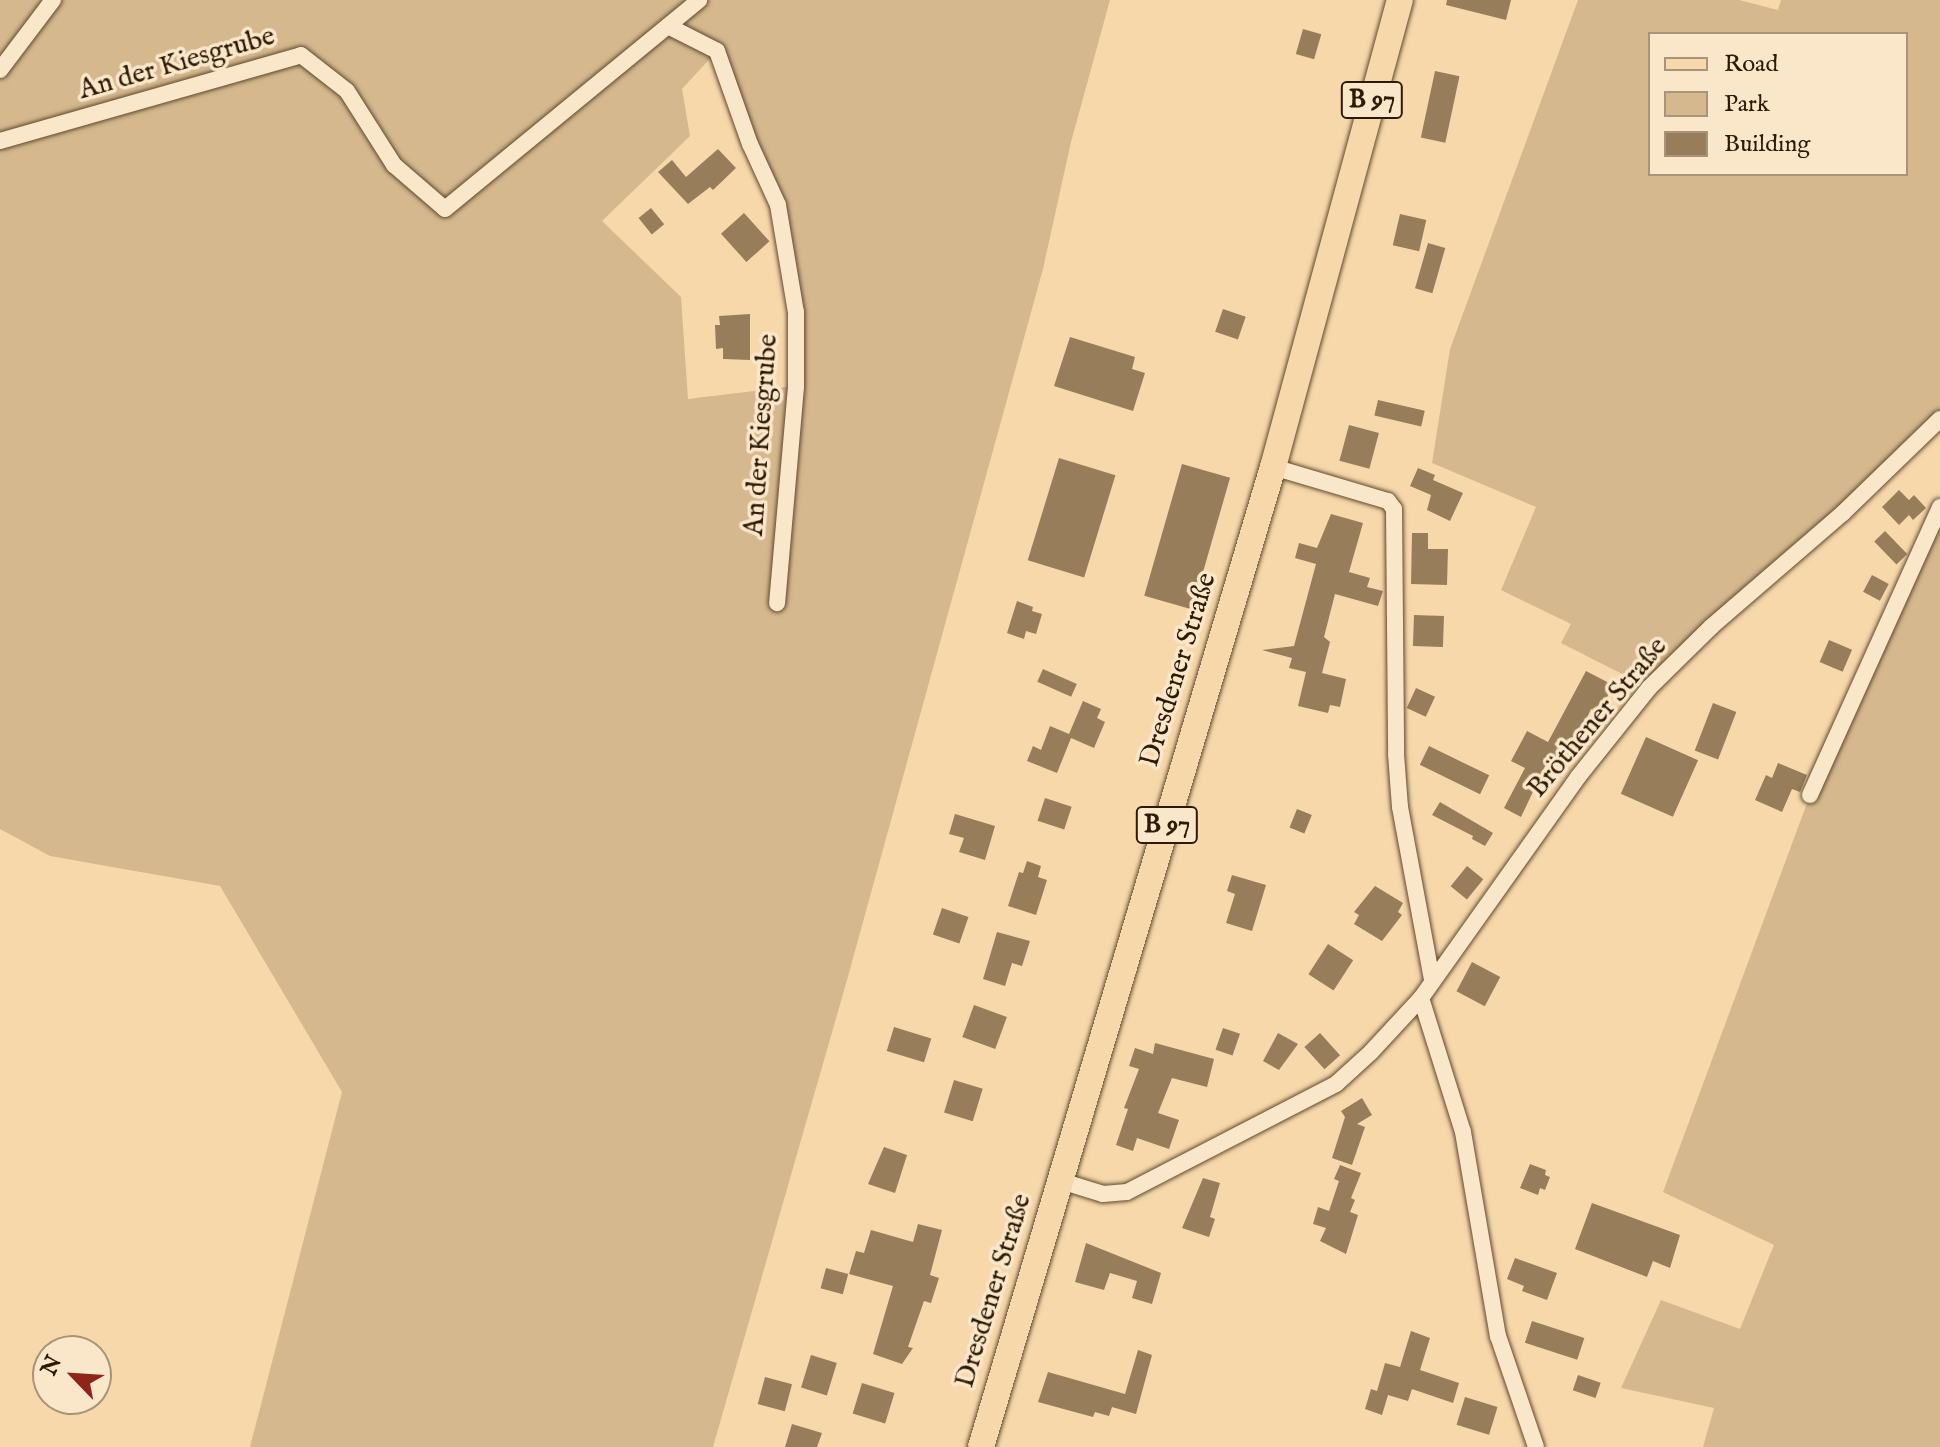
<!DOCTYPE html>
<html>
<head>
<meta charset="utf-8">
<style>
  body { margin:0 }
  #map { position:relative; width:1940px; height:1447px; overflow:hidden; background:#f7d8aa; font-family:"IM FELL English",serif }
  div>[style] { position:absolute }
  .green>* { inset:0; background:#d5b88e }
  .building>* { inset:0; background:#977d5a; transform-origin:0 0 }
  .roads { filter:drop-shadow(0 0 2px #604a2e) drop-shadow(0 0 2px #604a2e) }
  .street>* { height:16px; margin:-8px; padding:0 8px; transform-origin:8px; border-radius:8px; background:#fae6c8 }
  .primary>* { height:26px; margin:-13px; padding:0 13px; transform-origin:13px; border-radius:13px; background:#f7d8aa }
  span { translate:-50% -50%; white-space:nowrap; text-align:center; line-height:1.15; -webkit-text-stroke:7px #fae6c8; paint-order:stroke }
  .shield-label span { padding:2px 6px; background:#fae6c8; border:2px solid; border-radius:6px; -webkit-text-stroke-width:0 }
  .shield-label { font-size:26px; color:#2e1a04; font-weight:700 }
  .street-label { font-size:28px; color:#2e1a04 }
  .legend { position:absolute; left:1648px; top:32px; width:260px; height:144px; box-sizing:border-box; background:#fae6c8; border:2px solid #a8947a; margin:0; padding:10px 14px; list-style:none; font-size:24px; color:#2e1a04 }
  .legend li { display:flex; align-items:center; gap:16px; height:40px }
  .legend b { width:40px; border:2px solid #a8947a }
  .north { position:absolute; left:32px; top:1335px; width:80px; height:80px; box-sizing:border-box; background:#fae6c8; border:2px solid #a8947a; border-radius:50%; rotate:295deg; font-size:22px; font-weight:700; line-height:32px; text-align:center; color:#2e1a04 }
  .north::after { content:''; display:block; margin:auto; width:28px; height:36px; background:#8f2418; clip-path:polygon(50% 0,100% 100%,50% 72%,0 100%) }
</style>
</head>
<body>
<div id="map">
  <div class="green">
    <i style="clip-path:polygon(evenodd,0 0,1110px 0,1071px 142px,1043px 269px,847px 980px,713px 1447px,250px 1447px,342px 1092px,220px 886px,50px 856px,0 829px,0 0,716px 52px,778px 205px,795px 312px,795px 386px,688px 399px,681px 297px,602px 221px,690px 136px,682px 89px,716px 52px)"></i>
    <i style="clip-path:polygon(evenodd,1578px 0,1739px 0,1778px 10px,1781px 0,1940px 0,1940px 419px,1648px 687px,1561px 643px,1571px 624px,1501px 590px,1536px 507px,1432px 463px,1450px 349px,1578px 0,1650px 34px,1906px 34px,1906px 174px,1650px 174px,1650px 34px)"></i>
    <i style="clip-path:polygon(1940px 507px,1940px 1447px,1703px 1447px,1714px 1408px,1621px 1388px,1661px 1300px,1740px 1329px,1774px 1245px,1663px 1192px,1810px 795px)"></i>
  </div>
  <div class="building">
    <i style="clip-path:polygon(1447px 0,1511px 0,1506px 20px,1446px 5px)"></i>
    <i style="left:1303px;top:29px;width:19px;height:26px;rotate:16deg"></i>
    <i style="left:1435px;top:71px;width:25px;height:68px;rotate:12deg"></i>
    <i style="clip-path:polygon(718px 149px,736px 168px,713px 190px,710px 187px,688px 204px,658px 172px,672px 160px,686px 177px)"></i>
    <i style="left:651px;top:208px;width:21px;height:16px;rotate:51deg"></i>
    <i style="left:744px;top:213px;width:38px;height:31px;rotate:48deg"></i>
    <i style="left:1400px;top:214px;width:27px;height:32px;rotate:13deg"></i>
    <i style="left:1428px;top:243px;width:18px;height:47px;rotate:16deg"></i>
    <i style="left:1223px;top:309px;width:24px;height:24px;rotate:19deg"></i>
    <i style="clip-path:polygon(750px 314px,750px 360px,723px 359px,723px 348px,716px 349px,715px 325px,720px 325px,719px 316px)"></i>
    <i style="clip-path:polygon(1070px 337px,1135px 357px,1132px 369px,1145px 373px,1133px 411px,1054px 386px)"></i>
    <i style="left:1378px;top:400px;width:48px;height:16px;rotate:13deg"></i>
    <i style="left:1349px;top:425px;width:31px;height:37px;rotate:15deg"></i>
    <i style="left:1059px;top:458px;width:59px;height:107px;rotate:17deg"></i>
    <i style="left:1182px;top:464px;width:50px;height:137px;rotate:16deg"></i>
    <i style="clip-path:polygon(1418px 468px,1435px 475px,1433px 480px,1463px 493px,1450px 521px,1427px 510px,1431px 495px,1410px 486px)"></i>
    <i style="clip-path:polygon(1899px 490px,1909px 500px,1914px 495px,1926px 508px,1913px 520px,1909px 515px,1899px 525px,1882px 507px)"></i>
    <i style="clip-path:polygon(1331px 514px,1363px 523px,1349px 572px,1370px 578px,1367px 587px,1383px 591px,1378px 606px,1335px 594px,1324px 637px,1330px 642px,1322px 673px,1346px 679px,1340px 707px,1330px 705px,1328px 713px,1298px 706px,1306px 672px,1289px 668px,1292px 658px,1262px 650px,1294px 646px,1316px 564px,1295px 558px,1299px 543px,1317px 548px)"></i>
    <i style="left:1885px;top:531px;width:32px;height:15px;rotate:46deg"></i>
    <i style="clip-path:polygon(1412px 533px,1428px 533px,1428px 549px,1448px 549px,1447px 585px,1411px 584px)"></i>
    <i style="left:1872px;top:575px;width:19px;height:19px;rotate:28deg"></i>
    <i style="clip-path:polygon(1017px 601px,1033px 607px,1032px 611px,1042px 614px,1036px 634px,1026px 631px,1024px 639px,1007px 633px)"></i>
    <i style="left:1414px;top:615px;width:30px;height:31px;rotate:2deg"></i>
    <i style="left:1829px;top:640px;width:25px;height:24px;rotate:23deg"></i>
    <i style="left:1043px;top:669px;width:37px;height:14px;rotate:24deg"></i>
    <i style="clip-path:polygon(1586px 671px,1613px 685px,1599px 714px,1591px 709px,1564px 767px,1548px 760px,1521px 817px,1504px 808px,1525px 768px,1511px 761px,1527px 731px,1548px 742px)"></i>
    <i style="left:1416px;top:688px;width:21px;height:22px;rotate:25deg"></i>
    <i style="clip-path:polygon(1083px 701px,1101px 709px,1097px 718px,1105px 722px,1094px 748px,1071px 738px,1057px 773px,1027px 761px,1033px 746px,1041px 750px,1050px 726px,1069px 734px)"></i>
    <i style="left:1713px;top:703px;width:25px;height:51px;rotate:21deg"></i>
    <i style="left:1646px;top:737px;width:57px;height:62px;rotate:24deg"></i>
    <i style="left:1429px;top:746px;width:67px;height:21px;rotate:26deg"></i>
    <i style="clip-path:polygon(1778px 763px,1807px 775px,1800px 792px,1792px 789px,1782px 812px,1755px 800px,1766px 775px,1772px 778px)"></i>
    <i style="left:1045px;top:798px;width:28px;height:24px;rotate:18deg"></i>
    <i style="clip-path:polygon(1440px 802px,1493px 833px,1485px 846px,1472px 839px,1473px 836px,1432px 815px)"></i>
    <i style="left:1297px;top:809px;width:16px;height:20px;rotate:22deg"></i>
    <i style="clip-path:polygon(955px 814px,995px 826px,985px 860px,959px 852px,964px 838px,949px 834px)"></i>
    <i style="clip-path:polygon(1027px 861px,1041px 866px,1038px 877px,1047px 880px,1036px 915px,1008px 906px,1019px 872px,1023px 873px)"></i>
    <i style="left:1467px;top:866px;width:21px;height:26px;rotate:39deg"></i>
    <i style="clip-path:polygon(1232px 875px,1266px 885px,1252px 931px,1226px 923px,1235px 894px,1227px 891px)"></i>
    <i style="clip-path:polygon(1375px 886px,1403px 903px,1398px 912px,1402px 915px,1382px 941px,1354px 924px,1359px 915px,1354px 912px)"></i>
    <i style="left:942px;top:908px;width:28px;height:28px;rotate:19deg"></i>
    <i style="clip-path:polygon(997px 932px,1030px 941px,1022px 966px,1012px 963px,1005px 986px,983px 979px)"></i>
    <i style="left:1328px;top:944px;width:30px;height:36px;rotate:33deg"></i>
    <i style="left:1472px;top:962px;width:32px;height:33px;rotate:28deg"></i>
    <i style="left:974px;top:1005px;width:35px;height:34px;rotate:20deg"></i>
    <i style="left:894px;top:1027px;width:39px;height:25px;rotate:17deg"></i>
    <i style="left:1223px;top:1028px;width:18px;height:23px;rotate:19deg"></i>
    <i style="clip-path:polygon(1278px 1033px,1298px 1044px,1279px 1070px,1263px 1061px)"></i>
    <i style="left:1320px;top:1033px;width:30px;height:21px;rotate:48deg"></i>
    <i style="clip-path:polygon(1155px 1043px,1214px 1059px,1207px 1087px,1172px 1078px,1158px 1113px,1179px 1120px,1169px 1149px,1137px 1138px,1133px 1151px,1116px 1145px,1128px 1109px,1124px 1108px,1139px 1069px,1129px 1066px,1135px 1048px,1153px 1054px)"></i>
    <i style="left:954px;top:1080px;width:30px;height:34px;rotate:17deg"></i>
    <i style="clip-path:polygon(1362px 1098px,1372px 1115px,1357px 1124px,1365px 1127px,1352px 1165px,1332px 1158px,1345px 1117px,1341px 1111px)"></i>
    <i style="clip-path:polygon(884px 1147px,907px 1155px,895px 1193px,868px 1184px)"></i>
    <i style="clip-path:polygon(1530px 1164px,1546px 1170px,1545px 1175px,1550px 1177px,1545px 1190px,1540px 1188px,1538px 1195px,1520px 1188px)"></i>
    <i style="clip-path:polygon(1340px 1165px,1361px 1173px,1351px 1198px,1355px 1200px,1350px 1212px,1358px 1215px,1346px 1254px,1320px 1241px,1326px 1228px,1313px 1224px,1318px 1207px,1329px 1211px,1339px 1181px,1334px 1179px)"></i>
    <i style="clip-path:polygon(1203px 1178px,1220px 1183px,1210px 1217px,1215px 1219px,1209px 1237px,1182px 1228px)"></i>
    <i style="clip-path:polygon(1592px 1203px,1680px 1235px,1670px 1268px,1653px 1261px,1647px 1277px,1575px 1249px)"></i>
    <i style="clip-path:polygon(918px 1224px,942px 1230px,930px 1275px,939px 1278px,931px 1303px,924px 1301px,908px 1347px,913px 1348px,902px 1364px,873px 1354px,893px 1286px,849px 1274px,856px 1251px,864px 1253px,871px 1230px,913px 1242px)"></i>
    <i style="clip-path:polygon(1086px 1243px,1161px 1273px,1152px 1304px,1132px 1298px,1137px 1281px,1110px 1273px,1104px 1290px,1075px 1282px)"></i>
    <i style="clip-path:polygon(1515px 1258px,1557px 1273px,1547px 1300px,1522px 1291px,1524px 1286px,1507px 1279px)"></i>
    <i style="left:826px;top:1268px;width:23px;height:21px;rotate:15deg"></i>
    <i style="left:1532px;top:1321px;width:55px;height:23px;rotate:18deg"></i>
    <i style="clip-path:polygon(1411px 1331px,1430px 1338px,1420px 1370px,1459px 1383px,1453px 1403px,1412px 1389px,1408px 1401px,1388px 1395px,1382px 1415px,1365px 1409px,1371px 1389px,1377px 1391px,1385px 1363px,1400px 1367px)"></i>
    <i style="clip-path:polygon(1138px 1350px,1152px 1355px,1136px 1414px,1112px 1407px,1109px 1416px,1095px 1412px,1093px 1417px,1038px 1402px,1048px 1372px,1125px 1394px)"></i>
    <i style="left:811px;top:1355px;width:27px;height:34px;rotate:17deg"></i>
    <i style="left:1578px;top:1375px;width:24px;height:16px;rotate:19deg"></i>
    <i style="left:765px;top:1377px;width:28px;height:28px;rotate:15deg"></i>
    <i style="left:862px;top:1383px;width:34px;height:32px;rotate:17deg"></i>
    <i style="left:1465px;top:1397px;width:34px;height:29px;rotate:17deg"></i>
    <i style="clip-path:polygon(792px 1424px,822px 1433px,817px 1447px,785px 1447px)"></i>
  </div>
  <div class="roads">
    <div class="street">
      <i style="left:668px;top:26px;width:55px;rotate:27deg"></i>
      <i style="left:717px;top:51px;width:99px;rotate:70.5deg"></i>
      <i style="left:750px;top:144px;width:67px;rotate:65.3deg"></i>
      <i style="left:778px;top:205px;width:109px;rotate:80.5deg"></i>
      <i style="left:796px;top:312px;width:75px;rotate:90deg"></i>
      <i style="left:796px;top:387px;width:217px;rotate:95deg"></i>
      <i style="left:0;top:70px;width:88px;rotate:-52.9deg"></i>
      <i style="left:0;top:141px;width:313px;rotate:-15.9deg"></i>
      <i style="left:301px;top:55px;width:58px;rotate:38deg"></i>
      <i style="left:347px;top:91px;width:88px;rotate:57.6deg"></i>
      <i style="left:394px;top:165px;width:67px;rotate:40.8deg"></i>
      <i style="left:445px;top:209px;width:329px;rotate:-39.4deg"></i>
      <i style="left:1273px;top:467px;width:120px;rotate:16.5deg"></i>
      <i style="left:1388px;top:501px;width:10px;rotate:53deg"></i>
      <i style="left:1394px;top:509px;width:245px;rotate:89.5deg"></i>
      <i style="left:1396px;top:754px;width:53px;rotate:85.7deg"></i>
      <i style="left:1400px;top:807px;width:176px;rotate:79.5deg"></i>
      <i style="left:1810px;top:795px;width:316px;rotate:-65.7deg"></i>
      <i style="left:1421px;top:998px;width:140px;rotate:72.6deg"></i>
      <i style="left:1463px;top:1132px;width:207px;rotate:80.3deg"></i>
      <i style="left:1498px;top:1336px;width:117px;rotate:71.1deg"></i>
      <i style="left:1061px;top:1181px;width:44px;rotate:17.2deg"></i>
      <i style="left:1103px;top:1194px;width:24px;rotate:-5deg"></i>
      <i style="left:1127px;top:1192px;width:235px;rotate:-27.3deg"></i>
      <i style="left:1336px;top:1084px;width:47px;rotate:-42.4deg"></i>
      <i style="left:1371px;top:1052px;width:74px;rotate:-47.2deg"></i>
      <i style="left:1421px;top:998px;width:271px;rotate:-54.6deg"></i>
      <i style="left:1578px;top:777px;width:114px;rotate:-51.4deg"></i>
      <i style="left:1649px;top:688px;width:88px;rotate:-44.5deg"></i>
      <i style="left:1712px;top:626px;width:173px;rotate:-40.8deg"></i>
      <i style="left:1843px;top:513px;width:135px;rotate:-44.1deg"></i>
    </div>
    <div class="primary">
      <i style="left:981px;top:1447px;width:1023px;rotate:-73.41deg"></i>
      <i style="left:1273px;top:467px;width:484px;rotate:-74.8deg"></i>
    </div>
  </div>
  <div class="shield-label">
    <span style="left:1372px;top:100px">B 97</span>
    <span style="left:1167px;top:825px">B 97</span>
  </div>
  <div class="street-label">
    <span style="left:177px;top:64px;rotate:-16deg">An der Kiesgrube</span>
    <span style="left:762px;top:435px;rotate:-86deg">An der Kiesgrube</span>
    <span style="left:1179px;top:670px;rotate:-73deg">Dresdener Straße</span>
    <span style="left:1598px;top:718px;rotate:-50deg">Bröthener Straße</span>
    <span style="left:994px;top:1291px;rotate:-73deg">Dresdener Straße</span>
  </div>
  <ul class="legend">
  <li><b style="height:10px;background:#f7d8aa"></b>Road</li>
  <li><b style="height:22px;background:#d5b88e"></b>Park</li>
  <li><b style="height:22px;background:#977d5a"></b>Building</li>
  </ul>
  <div class="north">N</div>
</div>
</body>
</html>
